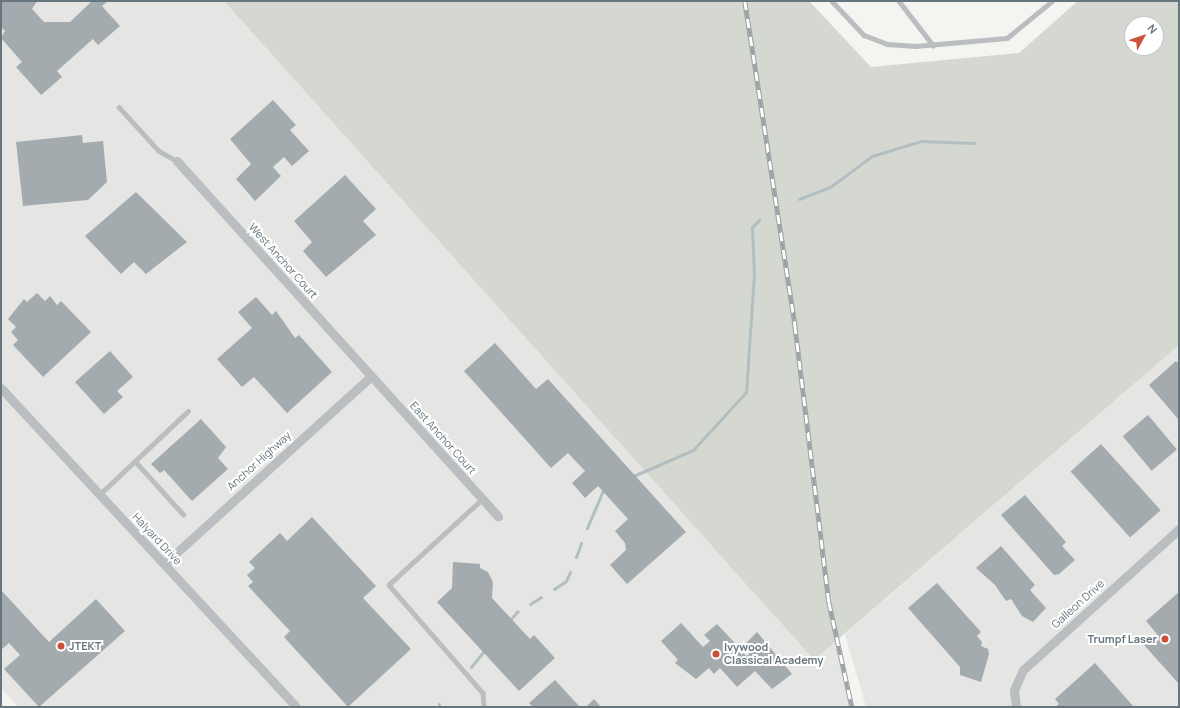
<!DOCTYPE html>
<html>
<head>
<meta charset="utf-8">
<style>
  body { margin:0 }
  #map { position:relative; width:1180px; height:708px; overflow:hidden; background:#f4f4f1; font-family:Manrope,sans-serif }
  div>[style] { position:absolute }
  .built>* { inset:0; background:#e5e5e4 }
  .green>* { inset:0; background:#d4d8d1 }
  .stream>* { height:3px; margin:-1.5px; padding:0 1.5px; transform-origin:1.5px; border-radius:1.5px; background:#b2bfc1 }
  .building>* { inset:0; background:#a4abaf; transform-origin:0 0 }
  .lane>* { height:4.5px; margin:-2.25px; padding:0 2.25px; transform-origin:2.25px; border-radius:2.25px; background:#babec0 }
  .street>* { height:9px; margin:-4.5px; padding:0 4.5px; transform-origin:4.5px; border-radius:4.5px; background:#babec0 }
  .rail>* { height:4.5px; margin-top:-2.25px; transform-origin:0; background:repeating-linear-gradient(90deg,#fff 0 9px,#9ca3a6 0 18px); box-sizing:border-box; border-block:1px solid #9ca3a6 }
  .dots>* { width:11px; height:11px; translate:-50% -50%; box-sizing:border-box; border:2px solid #fff; border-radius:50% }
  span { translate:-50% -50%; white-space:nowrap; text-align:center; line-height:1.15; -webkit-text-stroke:4px #fff; paint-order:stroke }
  .street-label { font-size:11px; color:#67767e }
  .poi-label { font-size:11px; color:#67767e; font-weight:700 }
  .right { translate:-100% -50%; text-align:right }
  .left { translate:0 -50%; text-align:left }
  .frame { position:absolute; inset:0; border:2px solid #67767e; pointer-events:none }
  .north { position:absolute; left:1124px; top:16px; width:40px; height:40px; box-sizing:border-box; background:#fff; border:1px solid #c2c8cb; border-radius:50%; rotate:50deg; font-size:11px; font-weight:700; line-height:16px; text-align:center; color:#67767e }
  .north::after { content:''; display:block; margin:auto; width:14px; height:18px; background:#cb513a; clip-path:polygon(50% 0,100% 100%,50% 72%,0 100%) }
</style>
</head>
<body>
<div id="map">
  <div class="built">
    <i style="clip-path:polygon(1px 1px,224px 1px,814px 660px,837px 640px,852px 707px,18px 707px,1px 688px)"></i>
    <i style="clip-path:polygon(1179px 345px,1179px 707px,866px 707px,845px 634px)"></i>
  </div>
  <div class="green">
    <i style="clip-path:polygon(evenodd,224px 1px,809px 1px,871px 67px,1019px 53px,1078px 1px,1179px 1px,1179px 345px,814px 660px,224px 1px,1132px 24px,1156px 24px,1156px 48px,1132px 48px,1132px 24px)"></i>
  </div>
  <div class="stream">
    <i style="left:799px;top:199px;width:33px;rotate:-21deg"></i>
    <i style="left:830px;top:187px;width:52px;rotate:-36.4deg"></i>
    <i style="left:872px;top:156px;width:51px;rotate:-17deg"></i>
    <i style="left:921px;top:141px;width:53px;rotate:2.2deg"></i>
    <i style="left:631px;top:477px;width:68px;rotate:-23.5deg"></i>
    <i style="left:693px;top:450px;width:79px;rotate:-47.6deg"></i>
    <i style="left:746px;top:392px;width:116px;rotate:-86.1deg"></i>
    <i style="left:754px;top:276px;width:49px;rotate:-92.3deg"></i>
    <i style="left:752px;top:227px;width:10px;rotate:-45deg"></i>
    <i style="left:587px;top:528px;width:43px;rotate:-67deg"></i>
    <i style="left:576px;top:557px;width:15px;rotate:-70deg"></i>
    <i style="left:554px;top:589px;width:14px;rotate:-34deg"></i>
    <i style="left:566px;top:581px;width:10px;rotate:-66deg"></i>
    <i style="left:530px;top:604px;width:13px;rotate:-32deg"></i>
    <i style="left:509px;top:621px;width:13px;rotate:-48deg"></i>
    <i style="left:471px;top:667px;width:22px;rotate:-51deg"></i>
    <i style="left:439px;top:707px;width:3px;rotate:-90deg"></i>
  </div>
  <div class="building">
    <i style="clip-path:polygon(1px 1px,37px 1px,32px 9px,44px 22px,70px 22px,92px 1px,108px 1px,102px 6px,120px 26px,98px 45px,93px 39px,57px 71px,62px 77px,41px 95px,16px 67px,22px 62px,1px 38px,5px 31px,1px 27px)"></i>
    <i style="clip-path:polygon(273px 100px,296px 125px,290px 130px,309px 151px,292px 166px,284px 157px,273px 167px,281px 176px,255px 201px,236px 179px,251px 164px,230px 139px)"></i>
    <i style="clip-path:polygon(82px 135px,83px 143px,103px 141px,107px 182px,88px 200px,23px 206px,16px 142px)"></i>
    <i style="clip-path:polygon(345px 175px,376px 209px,363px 221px,376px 235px,326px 277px,303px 251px,312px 242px,294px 221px)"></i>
    <i style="clip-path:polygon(136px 192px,187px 242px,146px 274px,134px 262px,121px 274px,85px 236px)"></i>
    <i style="clip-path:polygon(37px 293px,45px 301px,50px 296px,57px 305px,61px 301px,91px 332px,43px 377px,13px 345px,18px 340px,11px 332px,16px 327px,8px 319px,24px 299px,27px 302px)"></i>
    <i style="clip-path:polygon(256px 297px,272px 315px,276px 311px,295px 338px,299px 335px,332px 372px,287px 413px,254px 377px,242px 387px,217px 359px,252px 328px,238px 312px)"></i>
    <i style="clip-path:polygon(495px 343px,536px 389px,548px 379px,686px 532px,627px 584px,610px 565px,626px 550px,625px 543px,615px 531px,628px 519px,598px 486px,585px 498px,572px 483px,585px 471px,568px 453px,551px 468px,464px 371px)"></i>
    <i style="clip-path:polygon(110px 351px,133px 377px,117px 391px,123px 397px,104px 414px,75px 382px)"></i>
    <i style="clip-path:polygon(1176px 361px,1179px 364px,1178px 419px,1149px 385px)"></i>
    <i style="left:1148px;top:415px;width:45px;height:33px;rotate:50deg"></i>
    <i style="clip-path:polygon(201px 419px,226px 447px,218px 458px,228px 469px,192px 501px,164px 470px,160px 473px,151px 464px)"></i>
    <i style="left:1101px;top:444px;width:89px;height:41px;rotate:48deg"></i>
    <i style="clip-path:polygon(1025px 495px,1066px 542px,1062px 546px,1075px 560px,1059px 574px,1054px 575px,1001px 515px)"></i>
    <i style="clip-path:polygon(312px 517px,376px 586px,363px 598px,411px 649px,348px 707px,284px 637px,290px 631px,248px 586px,253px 582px,247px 575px,255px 568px,249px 562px,280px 533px,287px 541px)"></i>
    <i style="clip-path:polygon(1001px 546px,1035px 585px,1030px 590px,1046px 608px,1033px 622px,1022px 616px,1011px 599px,1006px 601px,995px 585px,976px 568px)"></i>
    <i style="clip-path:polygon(453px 562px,480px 564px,480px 568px,488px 572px,493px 582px,492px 598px,530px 639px,534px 635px,555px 658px,519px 691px,437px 602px,452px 588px)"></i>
    <i style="clip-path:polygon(937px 583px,981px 632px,977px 636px,982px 642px,981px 646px,988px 649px,989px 654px,981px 682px,960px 675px,960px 667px,908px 608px)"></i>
    <i style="clip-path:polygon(1px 590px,49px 642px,96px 599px,125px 631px,39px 707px,4px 669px,20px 655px,9px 643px,1px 650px)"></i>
    <i style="clip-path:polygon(1179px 592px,1179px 684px,1144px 645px,1157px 634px,1146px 621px)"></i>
    <i style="clip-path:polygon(681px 623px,703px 647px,710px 641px,704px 635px,717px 624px,747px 656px,753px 650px,746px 643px,757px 632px,792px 674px,772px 689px,755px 671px,737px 687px,720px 668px,714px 674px,709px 668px,696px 679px,675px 663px,678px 660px,661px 641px)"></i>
    <i style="clip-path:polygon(1095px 663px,1134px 707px,1055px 707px,1059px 704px,1055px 699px)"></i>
    <i style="clip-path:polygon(555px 680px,580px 707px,533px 707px,529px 703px)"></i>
    <i style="clip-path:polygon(594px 699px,601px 707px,586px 707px)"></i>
  </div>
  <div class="lane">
    <i style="left:832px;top:1px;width:47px;rotate:46.7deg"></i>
    <i style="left:864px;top:35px;width:25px;rotate:21deg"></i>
    <i style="left:887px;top:44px;width:28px;rotate:4deg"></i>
    <i style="left:915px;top:46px;width:92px;rotate:-5deg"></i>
    <i style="left:1007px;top:38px;width:58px;rotate:-39.4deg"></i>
    <i style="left:899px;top:1px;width:56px;rotate:52.3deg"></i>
    <i style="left:119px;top:107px;width:59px;rotate:47.7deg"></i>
    <i style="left:159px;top:151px;width:21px;rotate:29deg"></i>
    <i style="left:135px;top:461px;width:72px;rotate:47.8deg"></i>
    <i style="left:99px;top:495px;width:122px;rotate:-43.3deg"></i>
    <i style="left:483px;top:499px;width:127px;rotate:137.5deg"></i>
    <i style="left:389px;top:585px;width:143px;rotate:49deg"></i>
    <i style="left:483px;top:693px;width:14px;rotate:86deg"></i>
  </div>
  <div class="street">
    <i style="left:177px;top:161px;width:479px;rotate:47.9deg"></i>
    <i style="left:1px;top:388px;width:434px;rotate:47.2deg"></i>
    <i style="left:164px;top:564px;width:280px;rotate:-42.2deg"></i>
    <i style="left:1016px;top:707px;width:17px;rotate:-97deg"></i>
    <i style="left:1014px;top:690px;width:22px;rotate:-66deg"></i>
    <i style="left:1023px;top:670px;width:210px;rotate:-42.1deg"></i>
  </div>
  <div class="rail">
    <i style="left:745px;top:1px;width:328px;rotate:81.2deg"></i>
    <i style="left:795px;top:325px;width:279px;rotate:83deg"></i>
    <i style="left:829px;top:602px;width:107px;rotate:77.6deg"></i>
  </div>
  <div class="dots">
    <i style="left:1165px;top:639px;background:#cb513a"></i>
    <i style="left:61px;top:646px;background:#cb513a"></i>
    <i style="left:716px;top:654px;background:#cb513a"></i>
  </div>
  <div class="street-label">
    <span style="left:283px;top:261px;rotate:48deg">West Anchor Court</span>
    <span style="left:443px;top:438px;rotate:48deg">East Anchor Court</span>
    <span style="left:259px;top:461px;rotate:-42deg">Anchor Highway</span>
    <span style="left:157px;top:539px;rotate:47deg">Halyard Drive</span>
    <span style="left:1078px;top:604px;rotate:-42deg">Galleon Drive</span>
  </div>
  <div class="poi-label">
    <span class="right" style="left:1157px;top:639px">Trumpf Laser</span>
    <span class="left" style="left:69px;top:646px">JTEKT</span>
    <span class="left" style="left:724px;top:654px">Ivywood<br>Classical Academy</span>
  </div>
  <div class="frame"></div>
  <div class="north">N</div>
</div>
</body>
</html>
